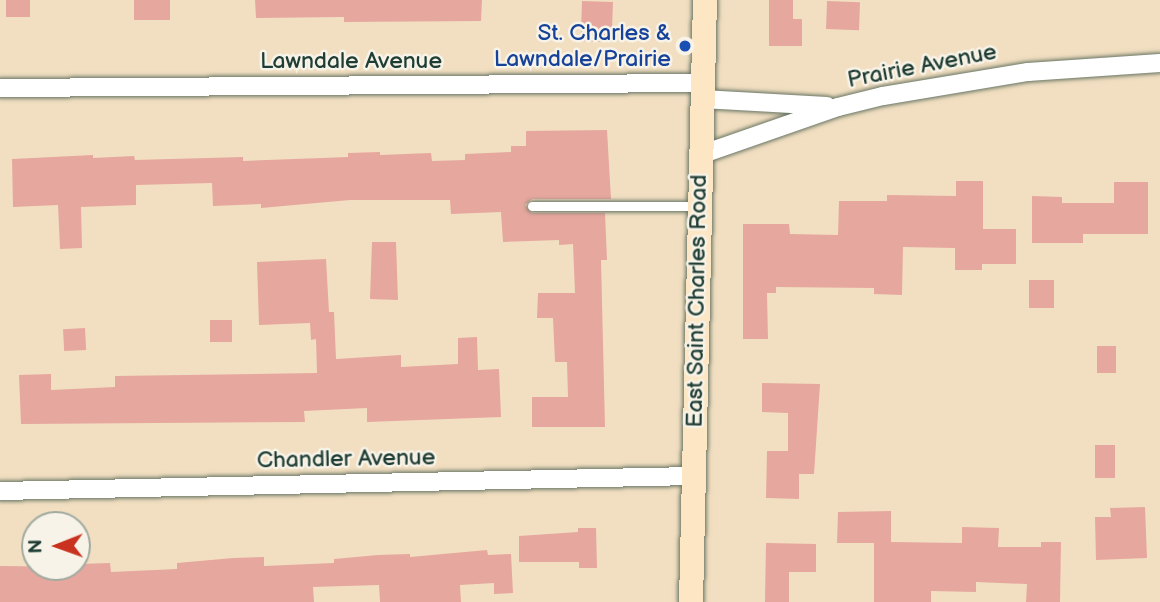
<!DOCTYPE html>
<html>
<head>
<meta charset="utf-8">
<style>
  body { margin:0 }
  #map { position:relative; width:1160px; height:602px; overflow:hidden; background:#f2dfc1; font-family:"Balsamiq Sans",sans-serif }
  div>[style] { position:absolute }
  .building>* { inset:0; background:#e6a79e; transform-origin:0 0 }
  .roads { filter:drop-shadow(0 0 2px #697665) drop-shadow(0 0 2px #697665) }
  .lane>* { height:9px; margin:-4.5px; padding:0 4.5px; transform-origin:4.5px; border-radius:4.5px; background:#fff }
  .street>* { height:18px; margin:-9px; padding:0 9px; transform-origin:9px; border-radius:9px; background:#fff }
  .secondary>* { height:24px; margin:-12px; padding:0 12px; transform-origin:12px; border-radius:12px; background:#fce6c4 }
  .dots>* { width:19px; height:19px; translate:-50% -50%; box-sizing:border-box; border:4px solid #f7f3e8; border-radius:50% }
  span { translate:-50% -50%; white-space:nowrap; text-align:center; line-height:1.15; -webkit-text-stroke:5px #f7f3e8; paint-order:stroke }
  .transit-label { font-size:23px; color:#164399 }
  .right { translate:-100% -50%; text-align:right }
  .street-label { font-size:23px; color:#1f3d34 }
  .north { position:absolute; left:21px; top:511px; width:70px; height:70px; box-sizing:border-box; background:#f7f3e8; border:2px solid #a1aaa0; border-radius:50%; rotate:269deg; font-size:19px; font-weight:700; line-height:28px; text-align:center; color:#1f3d34 }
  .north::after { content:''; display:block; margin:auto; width:24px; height:32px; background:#c8321e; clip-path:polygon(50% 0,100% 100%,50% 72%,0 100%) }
</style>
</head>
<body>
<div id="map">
  <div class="building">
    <i style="left:6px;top:0;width:24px;height:17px"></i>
    <i style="left:134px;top:0;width:36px;height:20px"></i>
    <i style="clip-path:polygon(255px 0,482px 0,481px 21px,344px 22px,344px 17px,256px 18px)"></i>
    <i style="clip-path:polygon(769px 0,793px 0,793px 19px,802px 19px,802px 46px,769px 46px)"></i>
    <i style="left:582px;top:1px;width:31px;height:40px;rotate:2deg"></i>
    <i style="left:827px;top:1px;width:33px;height:28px;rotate:2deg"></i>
    <i style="clip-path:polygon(607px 130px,611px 199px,532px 199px,525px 205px,532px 213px,605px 213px,607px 260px,601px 260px,605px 427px,532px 427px,532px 397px,568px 397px,567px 362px,555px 362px,553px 318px,537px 318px,538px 293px,575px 293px,573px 244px,559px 245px,559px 240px,503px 242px,501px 212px,451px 214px,450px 200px,350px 200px,261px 208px,261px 204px,213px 206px,212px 183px,136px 185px,136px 205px,81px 207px,82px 248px,60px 249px,58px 205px,13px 207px,12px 159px,93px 155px,93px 158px,134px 156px,135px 160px,243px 157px,243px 161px,348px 157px,348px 153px,380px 152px,380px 155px,431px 153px,432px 161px,465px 160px,465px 154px,511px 152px,511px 146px,526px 146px,526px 131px)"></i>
    <i style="clip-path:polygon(956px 181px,983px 181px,983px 229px,1016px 229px,1016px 264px,982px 264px,982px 270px,955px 270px,955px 248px,903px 247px,902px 295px,874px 294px,874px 288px,776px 287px,776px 293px,767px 293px,768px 339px,743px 339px,743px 224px,789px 224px,790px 234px,838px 235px,839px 201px,887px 201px,887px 195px,956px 196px)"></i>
    <i style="clip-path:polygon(1114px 182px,1148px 182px,1148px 234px,1083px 234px,1083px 243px,1032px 243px,1032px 196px,1062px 197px,1062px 203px,1114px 203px)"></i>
    <i style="clip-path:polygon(372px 242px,396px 242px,398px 300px,370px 299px)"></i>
    <i style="clip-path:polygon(326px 259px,329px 312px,334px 312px,336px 359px,401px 355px,401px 367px,458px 364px,458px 338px,477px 337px,478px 370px,499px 369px,501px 417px,367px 422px,367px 408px,304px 411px,305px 422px,21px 424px,19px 375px,51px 374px,51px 390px,115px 387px,115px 376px,317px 373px,316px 339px,311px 340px,310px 323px,259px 325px,257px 262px)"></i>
    <i style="left:1029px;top:280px;width:25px;height:28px"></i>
    <i style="left:210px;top:320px;width:22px;height:22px"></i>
    <i style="left:85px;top:328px;width:22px;height:22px;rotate:87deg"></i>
    <i style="left:1097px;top:346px;width:19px;height:27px"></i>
    <i style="clip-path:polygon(762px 383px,820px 384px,814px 474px,799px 474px,799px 499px,766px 498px,767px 451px,788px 451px,788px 413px,762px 412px)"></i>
    <i style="left:1095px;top:445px;width:20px;height:33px"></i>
    <i style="clip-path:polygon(1145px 507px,1147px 558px,1096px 560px,1095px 517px,1111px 517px,1110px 508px)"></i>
    <i style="clip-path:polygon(891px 511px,891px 542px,962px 543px,962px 527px,999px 528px,998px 547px,1041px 547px,1041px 542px,1061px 542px,1060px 602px,1026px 602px,1027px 584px,976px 582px,976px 592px,931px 591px,931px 602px,874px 602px,874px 543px,837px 543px,838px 512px)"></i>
    <i style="clip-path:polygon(578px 528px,596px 528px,597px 568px,579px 568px,579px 562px,519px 562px,519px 536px,578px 532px)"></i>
    <i style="clip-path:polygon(766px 543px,816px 544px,816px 572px,789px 572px,789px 602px,765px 602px)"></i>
    <i style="clip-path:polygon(487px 550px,488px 555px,511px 554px,513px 593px,494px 594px,494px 583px,460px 585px,461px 602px,380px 602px,379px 585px,313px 587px,314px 602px,0 602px,0 566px,79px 567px,79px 564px,110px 563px,111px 572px,177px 569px,177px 563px,233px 558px,264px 557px,264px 566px,334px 563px,334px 559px,378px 555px,410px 554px,410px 557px)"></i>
  </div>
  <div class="roads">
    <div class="lane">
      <i style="left:532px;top:206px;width:166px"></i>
    </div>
    <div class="street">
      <i style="left:0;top:88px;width:703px;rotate:-0.41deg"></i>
      <i style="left:702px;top:99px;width:125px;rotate:3.2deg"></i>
      <i style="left:700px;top:155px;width:146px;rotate:-19.2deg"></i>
      <i style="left:838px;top:107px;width:46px;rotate:-13.7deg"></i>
      <i style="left:883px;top:96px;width:147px;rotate:-9.4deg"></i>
      <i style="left:1028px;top:72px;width:132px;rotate:-3.9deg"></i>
      <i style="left:0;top:491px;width:693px;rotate:-1.24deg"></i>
    </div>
    <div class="secondary">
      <i style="left:691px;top:602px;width:602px;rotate:-88.67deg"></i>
    </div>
  </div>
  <div class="dots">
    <i style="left:685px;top:46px;background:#1a4fb4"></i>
  </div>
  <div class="transit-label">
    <span class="right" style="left:671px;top:46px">St. Charles &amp;<br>Lawndale/Prairie</span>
  </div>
  <div class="street-label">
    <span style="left:351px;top:61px">Lawndale Avenue</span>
    <span style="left:922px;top:66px;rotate:-11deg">Prairie Avenue</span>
    <span style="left:697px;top:301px;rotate:-89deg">East Saint Charles Road</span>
    <span style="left:346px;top:459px;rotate:-1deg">Chandler Avenue</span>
  </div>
  <div class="north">N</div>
</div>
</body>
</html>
